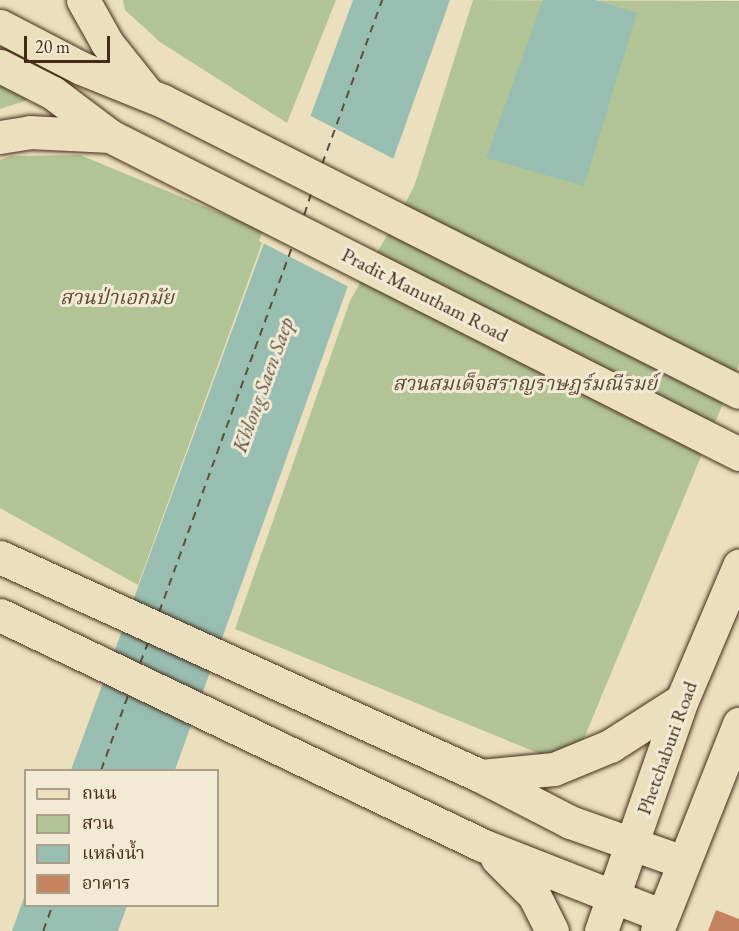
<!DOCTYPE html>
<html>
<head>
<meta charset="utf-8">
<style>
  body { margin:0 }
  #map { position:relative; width:739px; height:931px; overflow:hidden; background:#ebdfbe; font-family:"EB Garamond","Noto Serif Thai",serif }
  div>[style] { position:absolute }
  .green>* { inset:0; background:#b2c396 }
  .water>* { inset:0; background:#98bdb1 }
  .pier>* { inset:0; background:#ebdfbe }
  .ferry>* { height:1.5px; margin-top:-0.75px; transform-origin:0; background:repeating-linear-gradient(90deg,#59503e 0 8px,transparent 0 14px) }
  .building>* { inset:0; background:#c6835f }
  .roads { filter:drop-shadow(0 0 2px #442b18) drop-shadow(0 0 2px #442b18) }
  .primary>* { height:33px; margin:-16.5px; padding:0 16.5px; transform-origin:16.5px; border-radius:16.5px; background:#ebdfbe }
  span { translate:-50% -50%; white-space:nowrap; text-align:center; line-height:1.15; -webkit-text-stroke:6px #f2ead5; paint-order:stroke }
  .street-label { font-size:20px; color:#442b18 }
  .park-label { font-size:20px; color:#5a4931; font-style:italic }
  .water-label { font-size:21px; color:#59503e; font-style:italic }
  .legend { position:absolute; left:24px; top:769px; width:195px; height:138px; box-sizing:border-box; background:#f2ead5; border:2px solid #ac9e89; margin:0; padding:8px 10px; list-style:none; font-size:18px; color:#442b18 }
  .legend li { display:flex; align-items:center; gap:12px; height:30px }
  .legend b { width:30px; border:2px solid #ac9e89 }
  .scale { position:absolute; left:24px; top:36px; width:86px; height:27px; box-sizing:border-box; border:3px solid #442b18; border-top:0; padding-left:8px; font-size:18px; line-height:21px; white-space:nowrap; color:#442b18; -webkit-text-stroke:4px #f2ead5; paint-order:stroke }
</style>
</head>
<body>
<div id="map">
  <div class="green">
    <i style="clip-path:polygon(123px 0,336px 0,287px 123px,160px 42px,125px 10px)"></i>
    <i style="clip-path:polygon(473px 0,739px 1px,739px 365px,580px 748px,550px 758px,235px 629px,350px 301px,414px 187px)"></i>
    <i style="clip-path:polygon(0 84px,31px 99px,0 109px)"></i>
    <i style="clip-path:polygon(80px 155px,266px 232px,138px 585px,0 508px,0 160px,11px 156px)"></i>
  </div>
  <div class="water">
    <i style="clip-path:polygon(353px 0,450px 0,175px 770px,71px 770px)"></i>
    <i style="clip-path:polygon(543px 0,595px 0,637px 13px,584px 186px,486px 158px)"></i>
    <i style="clip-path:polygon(25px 895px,26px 906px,127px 906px,118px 931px,12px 931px)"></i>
  </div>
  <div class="pier">
    <i style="clip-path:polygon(307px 114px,396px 160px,351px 288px,259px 241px)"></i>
  </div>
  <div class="ferry">
    <i style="left:322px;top:164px;width:175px;rotate:-69.9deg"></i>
    <i style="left:304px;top:215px;width:22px;rotate:-72deg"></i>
    <i style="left:159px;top:612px;width:388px;rotate:-70deg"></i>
    <i style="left:140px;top:663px;width:22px;rotate:-69deg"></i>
    <i style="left:101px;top:770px;width:80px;rotate:-70.2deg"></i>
    <i style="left:43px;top:931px;width:27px;rotate:-70deg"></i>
  </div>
  <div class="building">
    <i style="clip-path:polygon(716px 910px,739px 919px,739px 931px,708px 931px)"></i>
  </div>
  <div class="roads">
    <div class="primary">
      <i style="left:83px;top:0;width:49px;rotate:60.8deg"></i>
      <i style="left:107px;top:43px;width:63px;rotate:51.5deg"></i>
      <i style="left:0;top:26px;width:91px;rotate:27.4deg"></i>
      <i style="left:81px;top:68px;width:88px;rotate:21.9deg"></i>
      <i style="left:163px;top:101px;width:645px;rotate:26.8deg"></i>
      <i style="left:0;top:66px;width:59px;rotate:27deg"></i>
      <i style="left:53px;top:93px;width:71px;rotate:37deg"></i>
      <i style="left:110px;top:136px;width:705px;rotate:26.82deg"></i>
      <i style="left:0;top:137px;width:30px;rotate:-9deg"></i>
      <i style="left:30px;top:132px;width:80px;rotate:2.9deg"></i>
      <i style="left:0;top:557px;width:529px;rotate:24.48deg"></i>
      <i style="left:481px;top:776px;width:73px;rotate:-5.5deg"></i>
      <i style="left:554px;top:769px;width:61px;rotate:-22.3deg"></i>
      <i style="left:610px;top:746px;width:85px;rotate:-32.6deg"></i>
      <i style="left:0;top:615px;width:534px;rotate:25.51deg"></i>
      <i style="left:482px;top:845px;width:194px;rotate:21.4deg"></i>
      <i style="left:481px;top:776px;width:100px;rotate:27.3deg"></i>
      <i style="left:570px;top:822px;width:120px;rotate:19.5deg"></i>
      <i style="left:497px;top:858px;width:52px;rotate:45deg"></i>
      <i style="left:534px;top:895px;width:40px;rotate:63.4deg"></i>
      <i style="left:601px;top:931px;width:245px;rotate:-70.7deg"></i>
      <i style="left:682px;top:700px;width:146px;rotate:-67deg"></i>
      <i style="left:657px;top:931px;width:223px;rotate:-68.4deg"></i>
    </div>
  </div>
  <div class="street-label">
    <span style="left:425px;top:295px;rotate:27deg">Pradit Manutham Road</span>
    <span style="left:667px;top:748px;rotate:-70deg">Phetchaburi Road</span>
  </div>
  <div class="park-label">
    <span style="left:117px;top:297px">สวนป่าเอกมัย</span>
    <span style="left:525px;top:383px">สวนสมเด็จสราญราษฎร์มณีรมย์</span>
  </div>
  <div class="water-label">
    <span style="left:263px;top:385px;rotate:-70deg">Khlong Saen Saep</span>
  </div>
  <ul class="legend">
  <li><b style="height:8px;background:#ebdfbe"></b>ถนน</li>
  <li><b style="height:16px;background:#b2c396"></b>สวน</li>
  <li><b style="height:16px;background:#98bdb1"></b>แหล่งน้ำ</li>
  <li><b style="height:16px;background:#c6835f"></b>อาคาร</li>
  </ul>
  <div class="scale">20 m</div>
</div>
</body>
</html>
